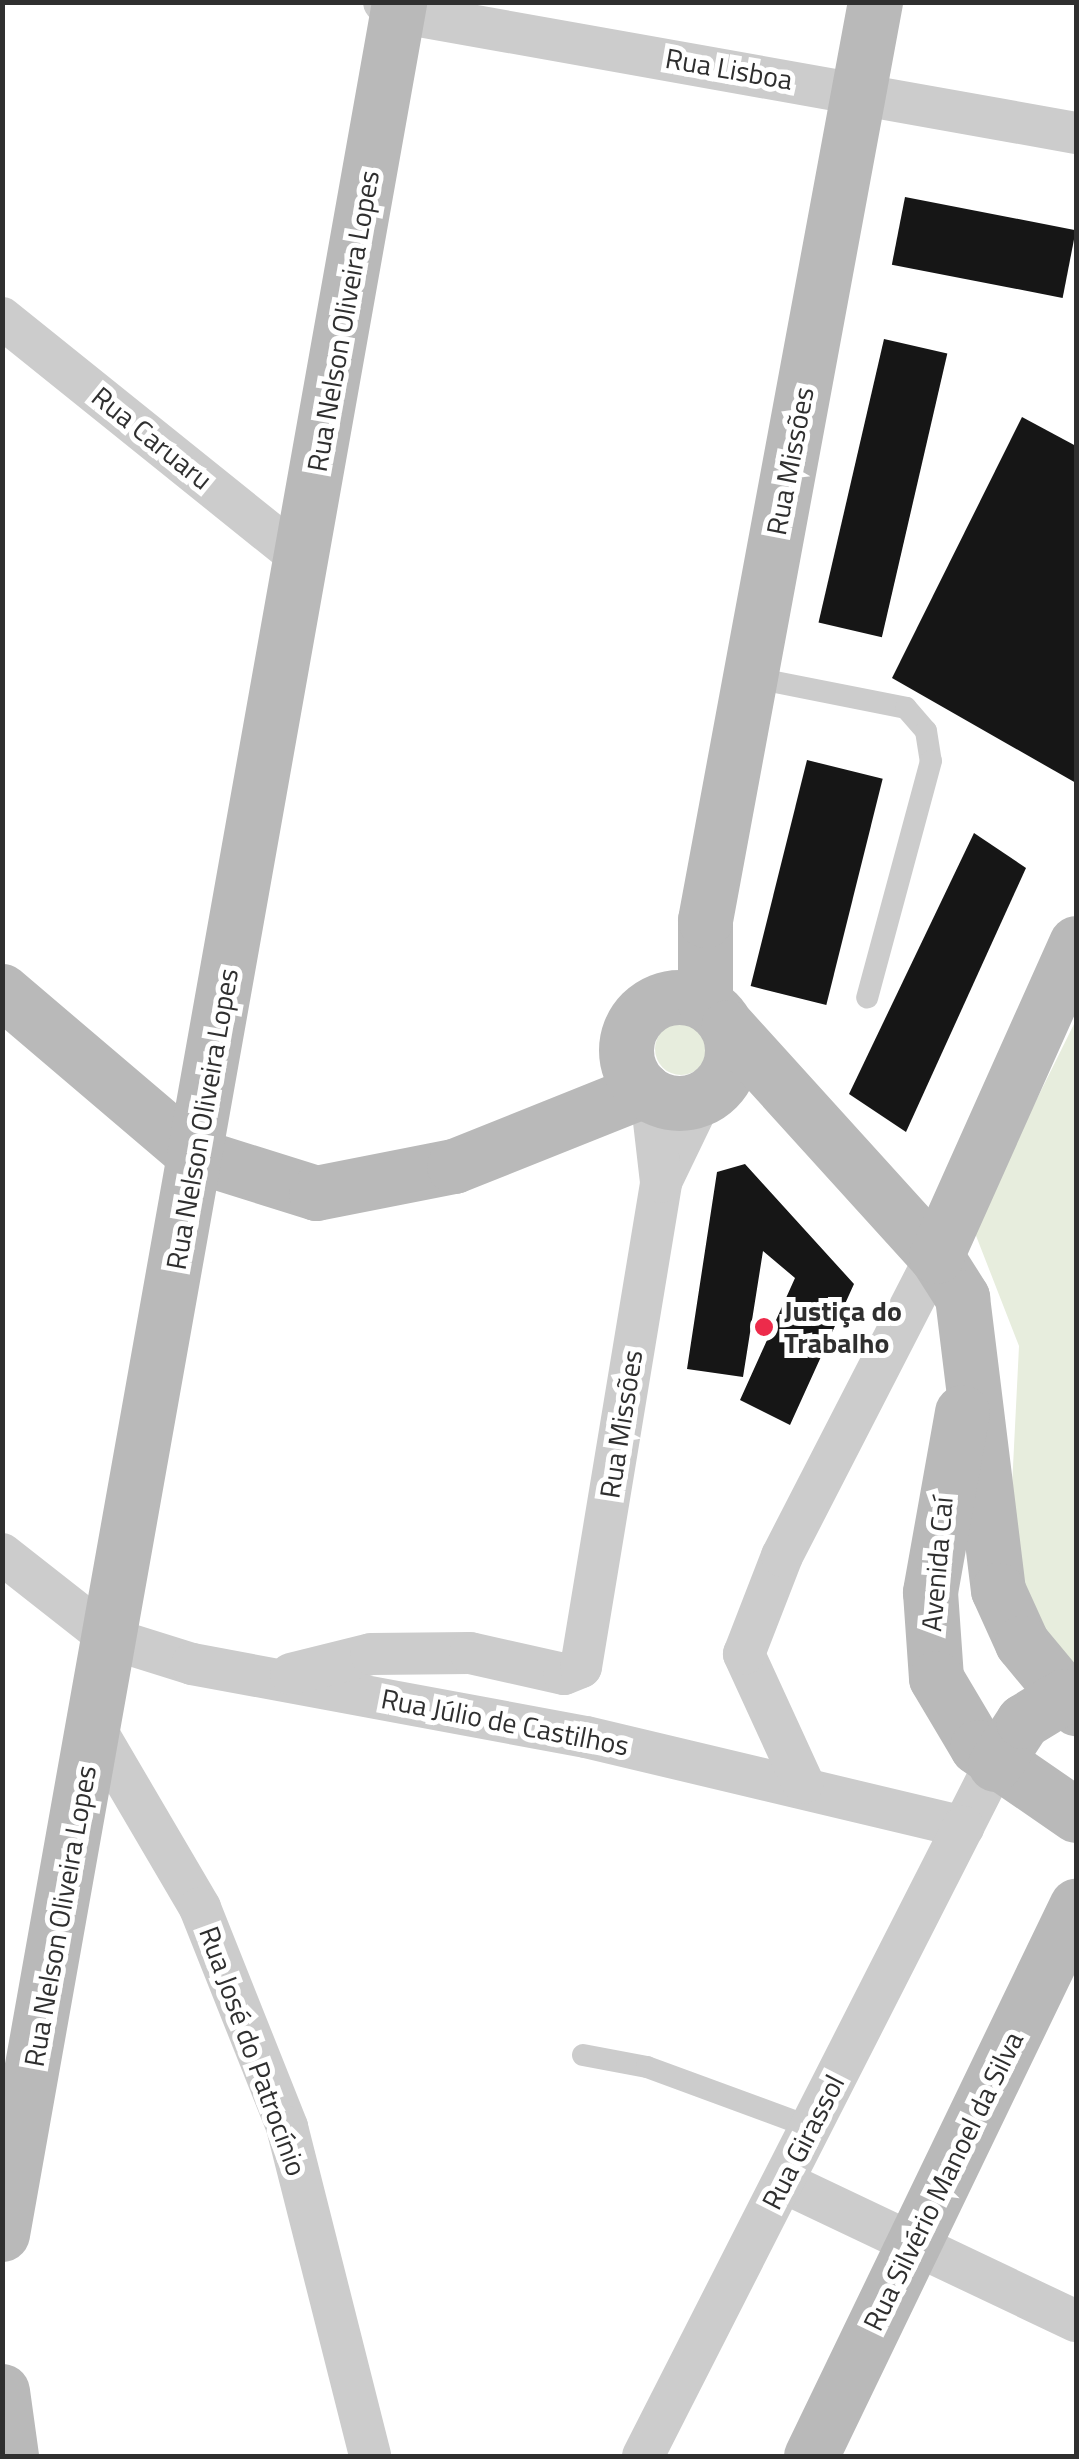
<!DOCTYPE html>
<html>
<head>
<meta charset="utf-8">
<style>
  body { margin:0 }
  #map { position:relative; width:1079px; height:2459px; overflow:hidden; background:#fff; font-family:"Titillium Web",sans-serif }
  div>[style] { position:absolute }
  .green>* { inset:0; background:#e7eddd }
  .round { border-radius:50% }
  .building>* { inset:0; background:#161616; transform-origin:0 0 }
  .lane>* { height:22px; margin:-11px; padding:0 11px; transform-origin:11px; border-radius:11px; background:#ccc }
  .street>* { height:42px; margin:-21px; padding:0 21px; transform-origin:21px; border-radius:21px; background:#ccc }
  .secondary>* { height:55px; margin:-27.5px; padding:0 27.5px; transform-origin:27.5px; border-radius:27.5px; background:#b9b9b9 }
  .secondary>.ring { margin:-27.5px; padding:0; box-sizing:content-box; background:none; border:55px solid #b9b9b9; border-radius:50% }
  .dots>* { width:28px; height:28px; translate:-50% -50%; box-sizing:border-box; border:5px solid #fff; border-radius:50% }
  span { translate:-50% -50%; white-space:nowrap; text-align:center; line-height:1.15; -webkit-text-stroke:10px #fff; paint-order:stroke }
  .street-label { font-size:28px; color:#2f2f2f }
  .poi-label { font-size:28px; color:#2f2f2f; font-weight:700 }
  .left { translate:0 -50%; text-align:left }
  .frame { position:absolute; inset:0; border:5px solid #2f2f2f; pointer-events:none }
</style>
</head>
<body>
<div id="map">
  <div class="green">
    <i style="clip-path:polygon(1076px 1020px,1076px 1674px,1034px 1632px,1010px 1527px,1019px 1346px,973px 1228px)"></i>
    <i class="round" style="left:655px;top:1023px;width:52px;height:52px"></i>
  </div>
  <div class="building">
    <i style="left:905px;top:197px;width:174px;height:69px;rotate:11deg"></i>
    <i style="left:884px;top:339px;width:65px;height:291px;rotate:13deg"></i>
    <i style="clip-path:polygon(1022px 417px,1076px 446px,1076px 783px,892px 678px)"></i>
    <i style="left:807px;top:760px;width:78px;height:233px;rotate:14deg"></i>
    <i style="clip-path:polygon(974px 833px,1026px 868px,906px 1132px,849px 1094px)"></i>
    <i style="clip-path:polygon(745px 1164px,854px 1284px,790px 1425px,740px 1400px,795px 1278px,763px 1251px,743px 1377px,687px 1369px,717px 1172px)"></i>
  </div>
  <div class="lane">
    <i style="left:750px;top:677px;width:159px;rotate:11.2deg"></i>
    <i style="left:906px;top:708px;width:30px;rotate:49deg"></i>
    <i style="left:926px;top:731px;width:30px;rotate:81deg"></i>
    <i style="left:931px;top:761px;width:245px;rotate:105.1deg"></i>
    <i style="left:583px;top:2055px;width:65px;rotate:10.6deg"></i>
    <i style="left:647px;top:2067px;width:174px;rotate:20.2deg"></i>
  </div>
  <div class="street">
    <i style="left:384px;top:2px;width:16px;rotate:38deg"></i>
    <i style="left:397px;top:12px;width:690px;rotate:10.1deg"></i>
    <i style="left:2px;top:318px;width:385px;rotate:38.8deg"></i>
    <i style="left:661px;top:1182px;width:92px;rotate:-64.3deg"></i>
    <i style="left:2px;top:1554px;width:136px;rotate:38.1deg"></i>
    <i style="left:109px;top:1638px;width:87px;rotate:17.4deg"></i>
    <i style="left:192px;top:1664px;width:401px;rotate:10.5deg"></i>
    <i style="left:586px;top:1737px;width:388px;rotate:13.4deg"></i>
    <i style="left:963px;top:1827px;width:71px;rotate:-63.1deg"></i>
    <i style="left:291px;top:1674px;width:82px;rotate:-14deg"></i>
    <i style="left:371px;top:1654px;width:99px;rotate:-0.6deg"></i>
    <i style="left:470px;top:1653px;width:96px;rotate:12.6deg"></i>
    <i style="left:564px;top:1674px;width:18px;rotate:-22deg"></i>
    <i style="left:581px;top:1667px;width:492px;rotate:-80.6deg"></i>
    <i style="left:661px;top:1182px;width:87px;rotate:-96.6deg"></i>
    <i style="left:94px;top:1727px;width:210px;rotate:59.6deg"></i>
    <i style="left:200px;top:1908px;width:236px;rotate:68.3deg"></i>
    <i style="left:287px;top:2127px;width:339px;rotate:75.8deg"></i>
    <i style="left:803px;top:1783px;width:142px;rotate:-114.6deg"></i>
    <i style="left:744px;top:1654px;width:105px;rotate:-68.8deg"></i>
    <i style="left:782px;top:1556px;width:337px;rotate:-62.8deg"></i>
    <i style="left:783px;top:2182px;width:324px;rotate:25.4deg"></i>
    <i style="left:643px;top:2456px;width:706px;rotate:-63.04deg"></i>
  </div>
  <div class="secondary">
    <i style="left:2px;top:991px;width:253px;rotate:40.4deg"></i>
    <i style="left:195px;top:1155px;width:127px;rotate:17.4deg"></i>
    <i style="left:316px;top:1193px;width:141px;rotate:-11.1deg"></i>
    <i style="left:454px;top:1166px;width:205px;rotate:-21.8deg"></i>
    <i class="ring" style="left:626px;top:997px;width:51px;height:51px"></i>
    <i style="left:705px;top:1003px;width:83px;rotate:-90deg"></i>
    <i style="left:705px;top:920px;width:934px;rotate:-79.51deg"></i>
    <i style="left:728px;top:1027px;width:309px;rotate:47.8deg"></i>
    <i style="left:936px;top:1256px;width:49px;rotate:57.6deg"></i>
    <i style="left:962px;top:1297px;width:295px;rotate:83deg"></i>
    <i style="left:998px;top:1590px;width:58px;rotate:65.6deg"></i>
    <i style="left:1022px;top:1643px;width:85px;rotate:50.3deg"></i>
    <i style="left:936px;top:1256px;width:343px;rotate:-65.9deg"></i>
    <i style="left:962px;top:1412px;width:183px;rotate:100.1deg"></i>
    <i style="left:930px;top:1592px;width:86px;rotate:86deg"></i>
    <i style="left:936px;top:1678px;width:80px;rotate:59.3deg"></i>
    <i style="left:977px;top:1747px;width:120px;rotate:34.5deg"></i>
    <i style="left:995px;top:1764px;width:51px;rotate:-56.9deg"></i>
    <i style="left:1023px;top:1721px;width:48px;rotate:-31.4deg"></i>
    <i style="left:2px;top:2234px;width:2267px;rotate:-79.91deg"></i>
    <i style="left:2px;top:2391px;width:66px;rotate:82.1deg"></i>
    <i style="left:811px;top:2456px;width:611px;rotate:-64.27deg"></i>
  </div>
  <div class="dots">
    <i style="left:764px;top:1327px;background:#ed2b4b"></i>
  </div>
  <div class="street-label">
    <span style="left:729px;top:69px;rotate:10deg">Rua Lisboa</span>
    <span style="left:343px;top:321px;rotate:-80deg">Rua Nelson Oliveira Lopes</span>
    <span style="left:152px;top:438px;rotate:39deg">Rua Caruaru</span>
    <span style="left:790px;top:461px;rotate:-79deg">Rua Missões</span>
    <span style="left:202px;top:1119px;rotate:-80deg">Rua Nelson Oliveira Lopes</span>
    <span style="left:621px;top:1424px;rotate:-81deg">Rua Missões</span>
    <span style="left:937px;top:1564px;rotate:-85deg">Avenida Caí</span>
    <span style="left:505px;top:1722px;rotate:11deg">Rua Júlio de Castilhos</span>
    <span style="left:60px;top:1916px;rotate:-80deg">Rua Nelson Oliveira Lopes</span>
    <span style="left:253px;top:2051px;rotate:70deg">Rua José do Patrocínio</span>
    <span style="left:803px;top:2142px;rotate:-63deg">Rua Girassol</span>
    <span style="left:943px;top:2181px;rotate:-64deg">Rua Silvério Manoel da Silva</span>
  </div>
  <div class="poi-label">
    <span class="left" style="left:784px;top:1327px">Justiça do<br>Trabalho</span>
  </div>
  <div class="frame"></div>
</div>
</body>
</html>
